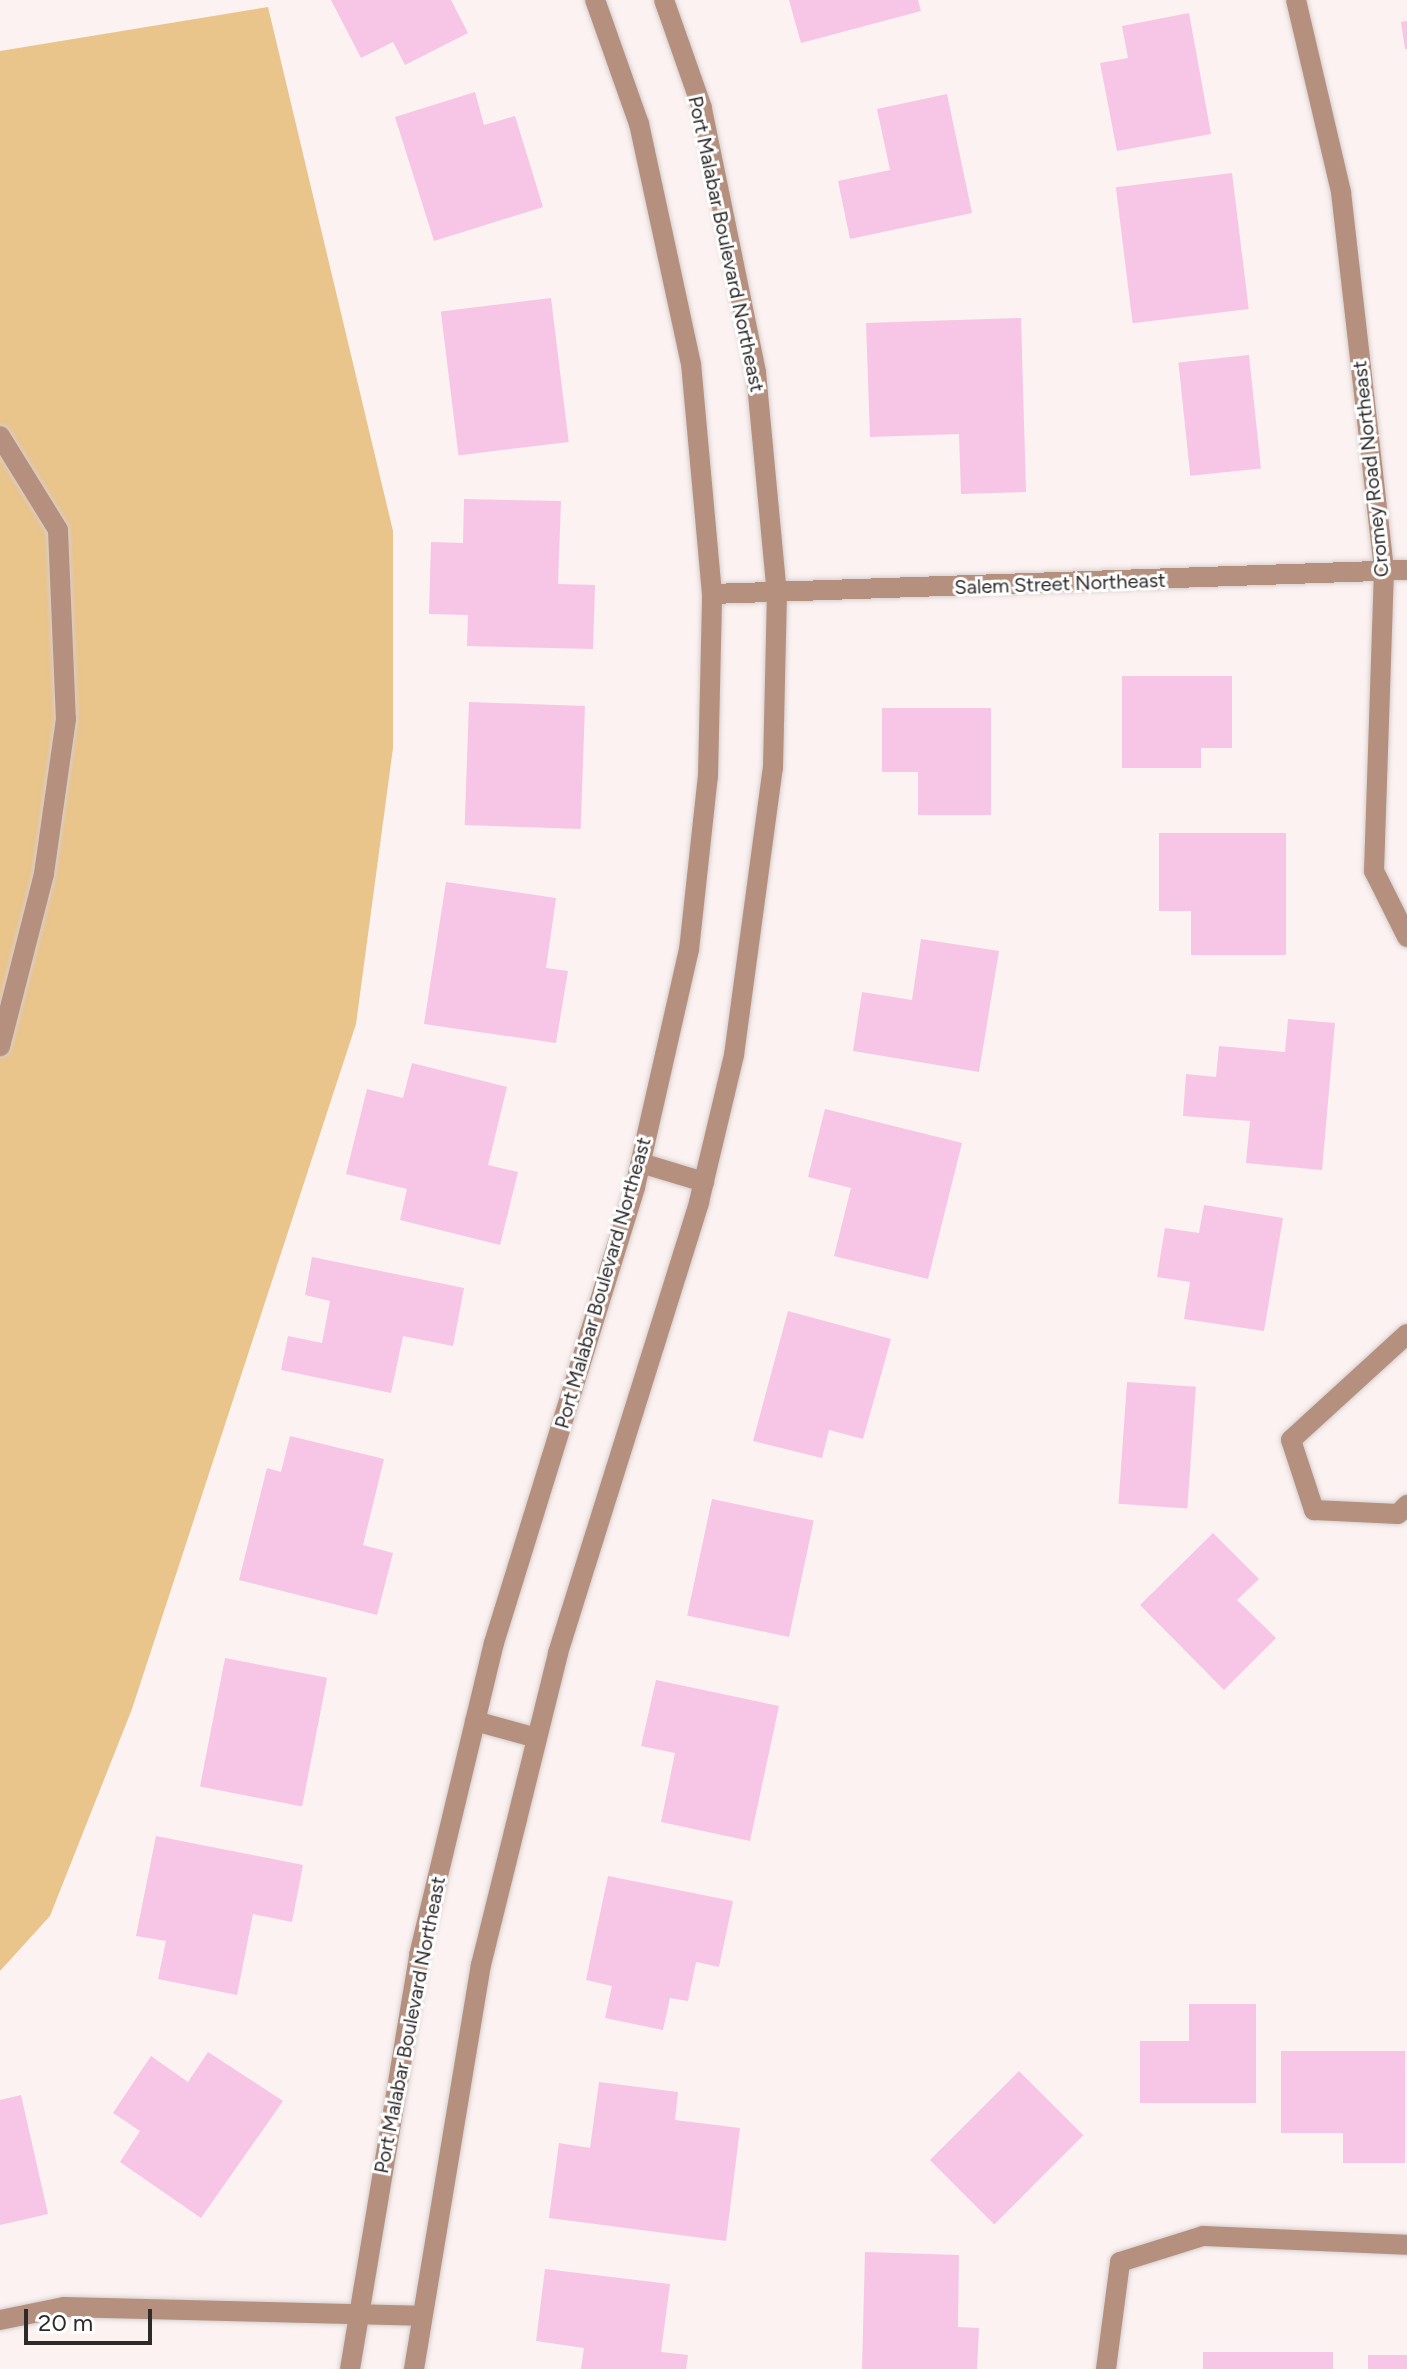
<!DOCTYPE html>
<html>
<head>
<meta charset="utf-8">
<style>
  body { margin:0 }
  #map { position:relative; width:1407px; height:2369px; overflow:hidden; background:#fcf2f2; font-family:Figtree,sans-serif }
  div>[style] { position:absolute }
  .green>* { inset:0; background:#e9c48b }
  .building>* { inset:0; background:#f7c5e5; transform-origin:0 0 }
  .roads { filter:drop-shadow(0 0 2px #d7cece) drop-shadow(0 0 2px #d7cece) }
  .minor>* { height:20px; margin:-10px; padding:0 10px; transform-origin:10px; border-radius:10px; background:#b6907f }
  .tertiary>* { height:20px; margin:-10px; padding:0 10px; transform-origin:10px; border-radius:10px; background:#b6907f }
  span { translate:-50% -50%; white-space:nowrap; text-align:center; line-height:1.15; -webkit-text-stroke:6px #fff; paint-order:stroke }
  .street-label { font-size:20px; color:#2d2a2a }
  .scale { position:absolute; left:24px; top:2309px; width:128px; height:36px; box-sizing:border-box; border:4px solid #2d2a2a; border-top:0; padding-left:10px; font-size:24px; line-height:28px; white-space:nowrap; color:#2d2a2a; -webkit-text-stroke:6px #fff; paint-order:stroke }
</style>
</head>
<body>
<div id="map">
  <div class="green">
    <i style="clip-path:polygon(268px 7px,393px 531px,393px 748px,356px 1024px,132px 1709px,50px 1916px,0 1971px,0 51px)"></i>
  </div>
  <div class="building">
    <i style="clip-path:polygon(331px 0,451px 0,468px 33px,405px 65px,393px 42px,361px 58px)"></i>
    <i style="clip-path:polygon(789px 0,918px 0,921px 11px,801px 43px)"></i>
    <i style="clip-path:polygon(1189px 13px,1211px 134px,1117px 151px,1100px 63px,1128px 58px,1122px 26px)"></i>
    <i style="clip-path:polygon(1407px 21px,1407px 49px,1405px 49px,1401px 22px)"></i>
    <i style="clip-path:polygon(475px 92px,484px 125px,515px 116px,543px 207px,434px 241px,395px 117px)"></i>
    <i style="clip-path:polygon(947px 94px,972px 213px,850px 239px,838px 181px,890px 170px,877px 109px)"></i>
    <i style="left:1232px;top:173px;width:137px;height:117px;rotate:83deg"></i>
    <i style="left:551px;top:298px;width:145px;height:111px;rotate:83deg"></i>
    <i style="clip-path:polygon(1021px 318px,1026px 492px,961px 494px,959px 434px,870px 437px,866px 323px)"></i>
    <i style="left:1249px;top:355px;width:114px;height:71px;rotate:84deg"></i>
    <i style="clip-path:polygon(464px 499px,561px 501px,558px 584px,595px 585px,593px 649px,467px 646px,468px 615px,429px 614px,431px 542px,463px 543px)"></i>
    <i style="clip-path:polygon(1122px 676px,1232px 676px,1232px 748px,1201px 748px,1201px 768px,1122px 768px)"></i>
    <i style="left:469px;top:702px;width:116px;height:123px;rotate:2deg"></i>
    <i style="clip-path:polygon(882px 708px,991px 708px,991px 815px,918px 815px,918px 772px,882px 772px)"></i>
    <i style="clip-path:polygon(1159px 833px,1286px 833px,1286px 955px,1191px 955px,1191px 911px,1159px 911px)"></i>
    <i style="clip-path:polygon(446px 882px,556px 898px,546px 968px,568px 971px,556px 1043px,424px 1024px)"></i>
    <i style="clip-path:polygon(921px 939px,999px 951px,979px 1072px,853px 1051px,862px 992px,912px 1000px)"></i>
    <i style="clip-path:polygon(1288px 1019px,1335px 1023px,1322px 1170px,1246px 1163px,1250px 1121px,1183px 1116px,1186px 1074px,1216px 1077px,1219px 1046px,1285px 1052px)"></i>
    <i style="clip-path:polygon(412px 1063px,507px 1087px,488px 1165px,518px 1172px,500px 1245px,400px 1220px,407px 1189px,346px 1174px,367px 1089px,403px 1098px)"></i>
    <i style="clip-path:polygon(825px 1109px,962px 1143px,928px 1279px,834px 1256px,851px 1188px,808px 1177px)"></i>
    <i style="clip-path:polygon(1204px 1205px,1283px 1218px,1264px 1331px,1184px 1319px,1190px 1282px,1157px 1277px,1165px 1228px,1199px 1233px)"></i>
    <i style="clip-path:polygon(312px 1257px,464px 1288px,453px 1346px,403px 1336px,391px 1393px,281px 1370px,288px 1336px,322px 1343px,330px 1301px,305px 1295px)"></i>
    <i style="clip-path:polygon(788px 1311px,891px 1339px,863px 1439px,829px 1430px,822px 1458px,753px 1441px)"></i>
    <i style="left:1127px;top:1382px;width:69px;height:122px;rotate:4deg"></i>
    <i style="clip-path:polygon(290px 1436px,384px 1459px,363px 1545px,393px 1553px,377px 1615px,239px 1580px,267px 1468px,281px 1472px)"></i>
    <i style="left:712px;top:1499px;width:104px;height:119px;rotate:12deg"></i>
    <i style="clip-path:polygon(1213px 1533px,1259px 1579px,1237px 1600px,1276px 1638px,1224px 1690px,1140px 1605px)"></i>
    <i style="left:225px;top:1658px;width:104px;height:131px;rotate:11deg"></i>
    <i style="clip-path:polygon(656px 1680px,779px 1706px,750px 1841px,661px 1822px,675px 1753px,641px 1746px)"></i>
    <i style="clip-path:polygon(156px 1836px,303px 1865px,292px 1922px,253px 1914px,237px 1995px,158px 1979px,166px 1941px,136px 1936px)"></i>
    <i style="clip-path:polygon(608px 1876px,733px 1901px,719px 1967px,696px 1962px,688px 2001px,670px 1998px,663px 2030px,605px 2018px,612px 1986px,586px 1980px)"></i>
    <i style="clip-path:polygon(1189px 2004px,1256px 2004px,1256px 2103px,1140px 2103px,1140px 2041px,1189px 2041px)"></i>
    <i style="clip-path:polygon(1281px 2051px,1405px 2051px,1405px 2163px,1343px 2163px,1343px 2133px,1281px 2133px)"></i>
    <i style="clip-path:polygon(208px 2052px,283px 2101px,201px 2218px,120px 2162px,140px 2131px,113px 2113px,151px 2056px,188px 2082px)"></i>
    <i style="left:1019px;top:2071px;width:91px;height:126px;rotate:45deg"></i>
    <i style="clip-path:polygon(599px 2082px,678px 2092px,675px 2120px,740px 2128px,726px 2241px,549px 2218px,559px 2143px,590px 2148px)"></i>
    <i style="clip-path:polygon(21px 2095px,48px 2214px,0 2225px,0 2100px)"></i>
    <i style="clip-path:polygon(865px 2252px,959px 2255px,958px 2327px,979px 2328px,977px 2369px,862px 2369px)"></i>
    <i style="clip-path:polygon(545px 2269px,670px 2284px,661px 2352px,688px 2355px,686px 2369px,581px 2369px,584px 2348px,536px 2341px)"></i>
    <i style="left:1203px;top:2352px;width:130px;height:17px"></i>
    <i style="left:1368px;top:2355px;width:39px;height:14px"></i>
  </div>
  <div class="roads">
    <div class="minor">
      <i style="left:1296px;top:0;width:197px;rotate:76.8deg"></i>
      <i style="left:1341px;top:192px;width:380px;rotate:83.5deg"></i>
      <i style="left:1384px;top:570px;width:301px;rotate:91.9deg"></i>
      <i style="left:1374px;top:871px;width:74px;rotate:63.4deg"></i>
      <i style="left:0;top:436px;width:110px;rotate:58.3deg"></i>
      <i style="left:58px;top:530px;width:189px;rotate:87.6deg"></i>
      <i style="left:66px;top:719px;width:157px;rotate:98.1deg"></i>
      <i style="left:44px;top:874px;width:178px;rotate:104.3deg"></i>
      <i style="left:712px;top:594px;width:695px;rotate:-1.98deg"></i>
      <i style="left:1407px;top:1334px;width:157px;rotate:137.6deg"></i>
      <i style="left:1291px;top:1440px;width:74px;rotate:71.8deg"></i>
      <i style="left:1314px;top:1510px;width:84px;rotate:2.7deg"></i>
      <i style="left:1398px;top:1514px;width:13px;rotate:-45deg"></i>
      <i style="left:0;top:2320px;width:65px;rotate:-11.5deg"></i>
      <i style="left:64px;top:2307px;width:356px;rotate:1.4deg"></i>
      <i style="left:1106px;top:2369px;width:108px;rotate:-82.5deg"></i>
      <i style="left:1120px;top:2262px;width:87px;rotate:-17.4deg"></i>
      <i style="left:1203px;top:2236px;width:204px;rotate:2.5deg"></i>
    </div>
    <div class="tertiary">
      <i style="left:641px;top:1163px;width:66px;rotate:16.8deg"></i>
      <i style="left:475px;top:1721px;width:64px;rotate:15.3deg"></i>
      <i style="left:350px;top:2369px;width:420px;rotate:-80.5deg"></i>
      <i style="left:419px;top:1955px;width:321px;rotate:-76.5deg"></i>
      <i style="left:494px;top:1643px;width:477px;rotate:-72.8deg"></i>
      <i style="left:635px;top:1187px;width:243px;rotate:-77.2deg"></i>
      <i style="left:689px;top:950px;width:175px;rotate:-83.8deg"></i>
      <i style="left:708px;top:776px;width:182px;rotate:-88.7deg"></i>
      <i style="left:712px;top:594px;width:231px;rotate:-95.2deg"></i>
      <i style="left:691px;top:364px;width:246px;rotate:-102.2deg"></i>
      <i style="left:639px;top:124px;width:132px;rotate:-109.5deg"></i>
      <i style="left:414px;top:2369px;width:410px;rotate:-80.6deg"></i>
      <i style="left:481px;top:1965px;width:321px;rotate:-76.1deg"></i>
      <i style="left:558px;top:1653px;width:473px;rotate:-72.6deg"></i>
      <i style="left:699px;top:1202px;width:151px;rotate:-76.6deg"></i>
      <i style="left:734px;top:1055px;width:290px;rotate:-82.3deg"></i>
      <i style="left:773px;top:768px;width:173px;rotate:-88.7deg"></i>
      <i style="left:777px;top:595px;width:224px;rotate:-95.4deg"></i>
      <i style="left:756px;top:372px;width:269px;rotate:-101.6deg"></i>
      <i style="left:702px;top:108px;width:114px;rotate:-109.4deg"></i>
    </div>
  </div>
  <div class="street-label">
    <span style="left:726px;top:244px;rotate:78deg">Port Malabar Boulevard Northeast</span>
    <span style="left:1371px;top:469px;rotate:-96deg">Cromey Road Northeast</span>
    <span style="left:1060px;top:584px;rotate:-2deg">Salem Street Northeast</span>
    <span style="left:603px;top:1283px;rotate:-74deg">Port Malabar Boulevard Northeast</span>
    <span style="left:410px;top:2025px;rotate:-79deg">Port Malabar Boulevard Northeast</span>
  </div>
  <div class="scale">20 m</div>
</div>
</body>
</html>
